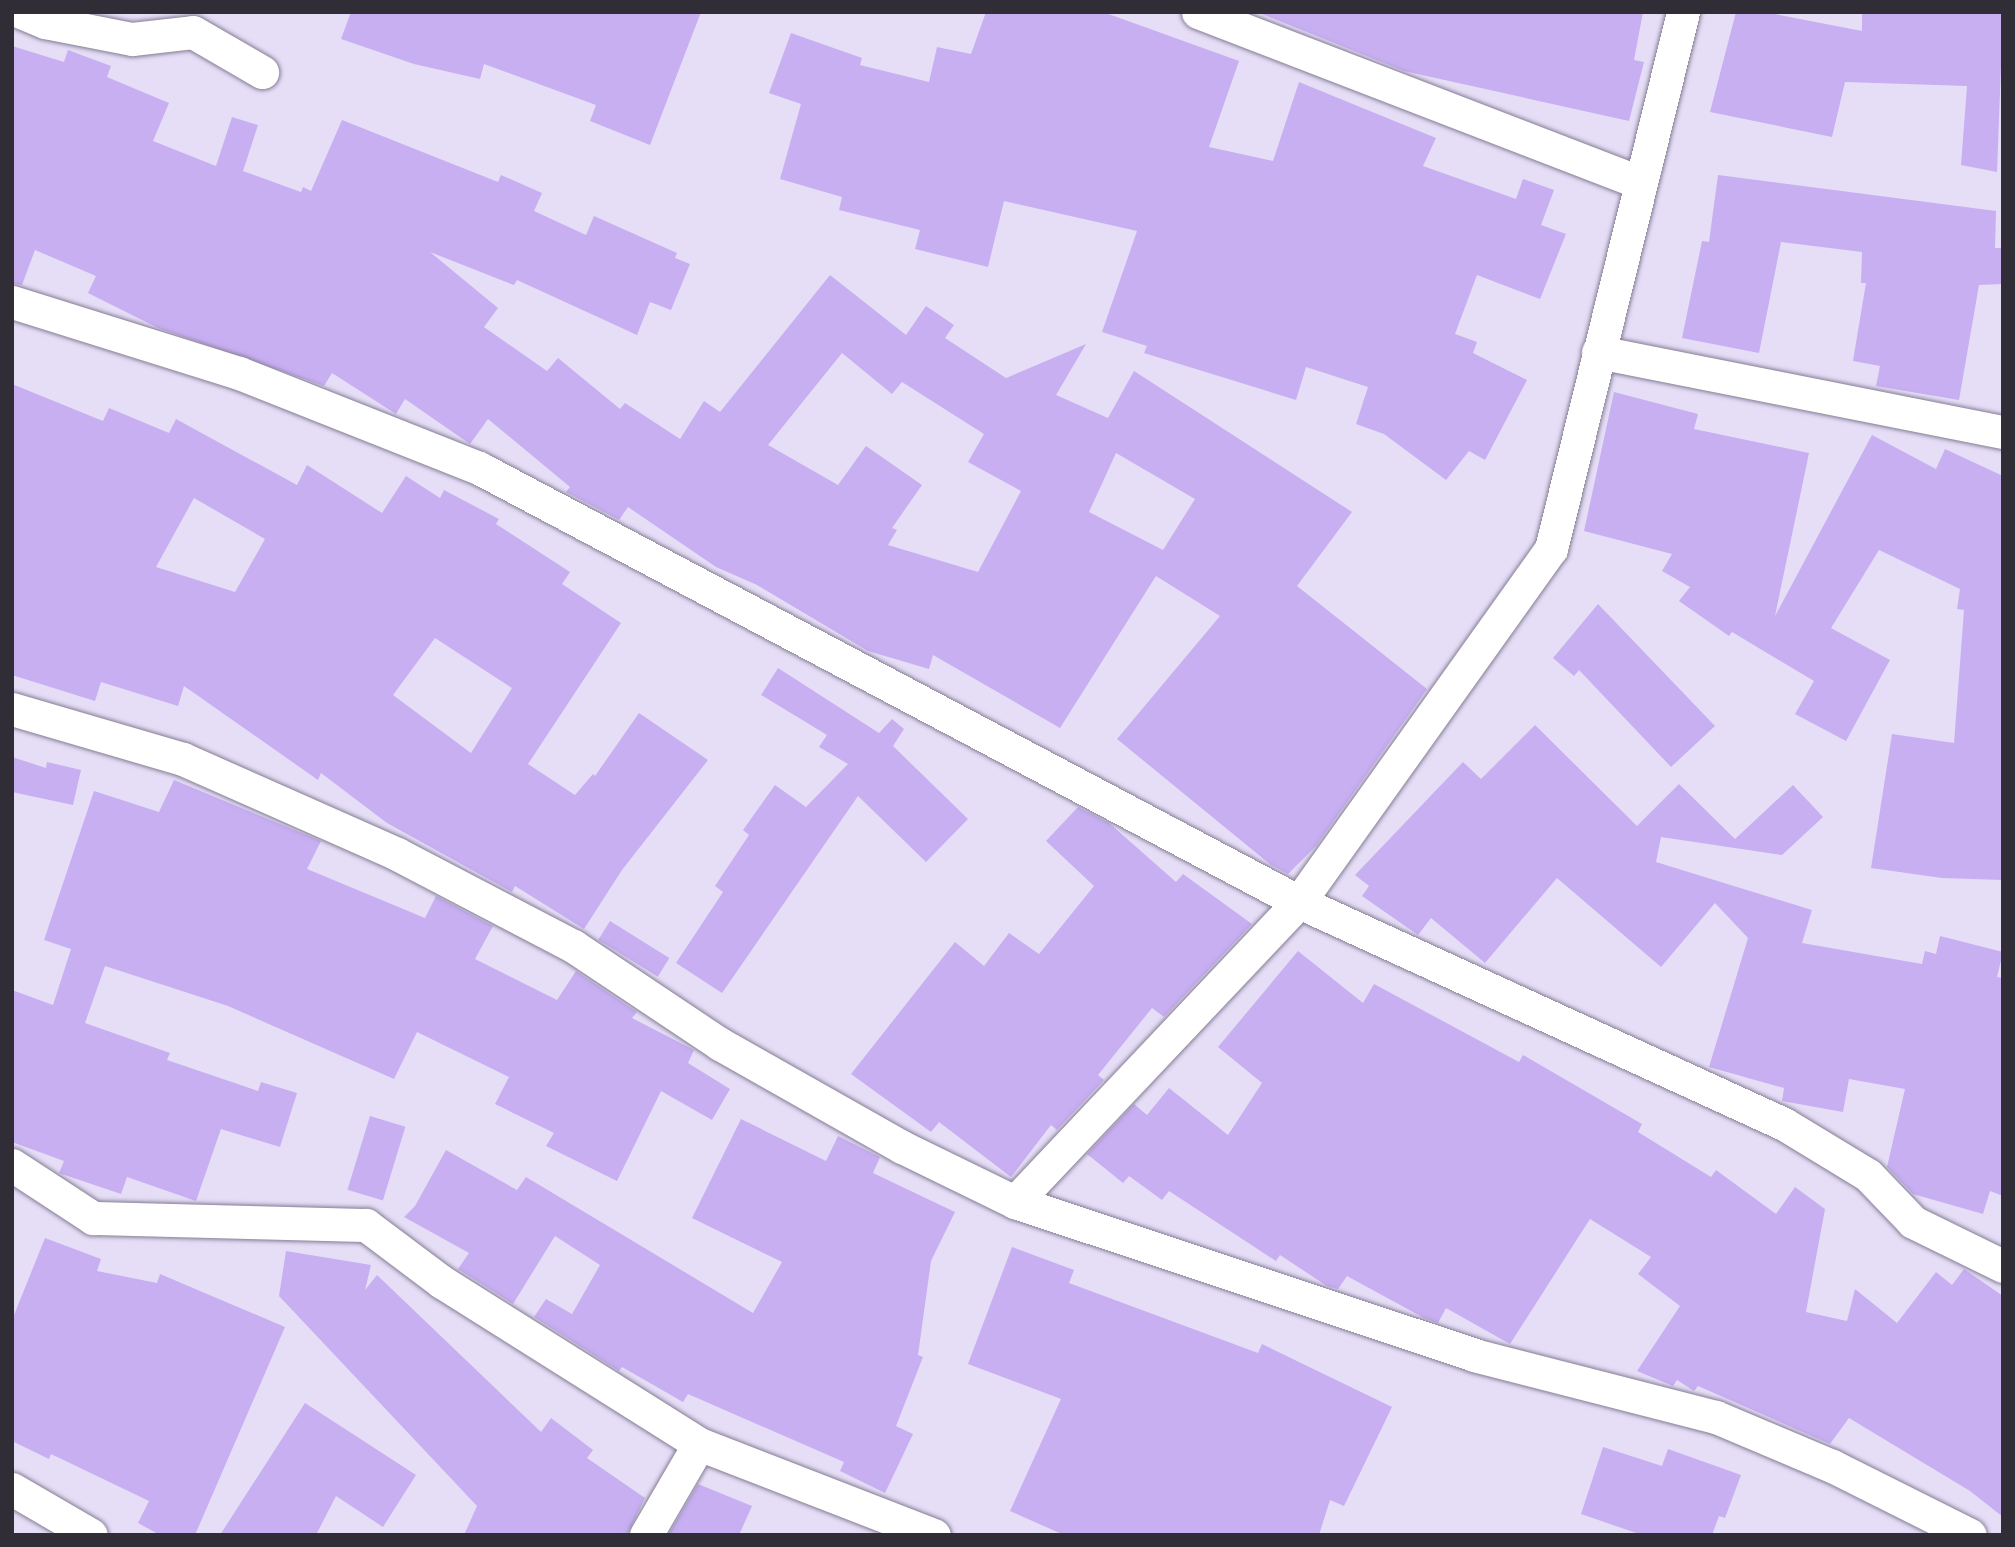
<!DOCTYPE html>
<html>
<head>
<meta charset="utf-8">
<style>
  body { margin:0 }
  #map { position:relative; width:2015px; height:1547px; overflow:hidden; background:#e6def7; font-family:"Work Sans",sans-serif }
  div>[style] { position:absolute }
  .building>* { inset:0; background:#c7aff2; transform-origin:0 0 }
  .roads { filter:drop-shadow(0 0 2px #847d94) drop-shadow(0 0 2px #847d94) }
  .street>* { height:33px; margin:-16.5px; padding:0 16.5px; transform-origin:16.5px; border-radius:16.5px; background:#fff }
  span { translate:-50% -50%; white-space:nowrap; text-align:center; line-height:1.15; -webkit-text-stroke:5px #fff; paint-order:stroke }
  .frame { position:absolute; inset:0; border:14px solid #302d37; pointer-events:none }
</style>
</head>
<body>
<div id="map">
  <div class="building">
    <i style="clip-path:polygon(351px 12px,701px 12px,650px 145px,590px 121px,596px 105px,484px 64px,480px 79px,414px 64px,341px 39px)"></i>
    <i style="clip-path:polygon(986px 12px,1103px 12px,1239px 61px,1209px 147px,1273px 161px,1299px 82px,1436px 138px,1423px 166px,1516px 199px,1523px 179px,1554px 190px,1541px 225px,1566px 234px,1540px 299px,1477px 275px,1455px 334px,1477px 342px,1473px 353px,1527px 380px,1485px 460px,1469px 451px,1446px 480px,1384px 434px,1356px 424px,1368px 387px,1306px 367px,1296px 400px,1144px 353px,1147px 346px,1102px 332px,1137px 231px,1004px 201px,988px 267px,915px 249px,920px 230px,839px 210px,842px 197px,780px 179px,801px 104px,769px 93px,791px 33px,862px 58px,860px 65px,929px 82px,937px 47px,971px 54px)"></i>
    <i style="clip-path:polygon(1257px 12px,1643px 12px,1634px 60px,1644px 62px,1629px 121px,1404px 71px)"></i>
    <i style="clip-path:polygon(1736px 12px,1764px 12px,1862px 31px,1862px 12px,2003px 12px,1997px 172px,1961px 165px,1967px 86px,1845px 82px,1832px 137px,1710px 112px)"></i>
    <i style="clip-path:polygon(evenodd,12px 46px,64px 62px,68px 50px,111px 66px,107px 77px,169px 103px,153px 141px,216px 166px,232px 117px,258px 125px,243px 171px,301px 192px,303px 187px,311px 191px,342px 120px,498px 182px,501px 175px,542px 193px,534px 211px,586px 235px,594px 216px,677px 253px,675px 258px,690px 264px,671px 310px,650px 302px,637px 335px,517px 280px,514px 285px,430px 252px,498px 308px,484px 327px,547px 371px,558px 358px,620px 409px,625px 403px,680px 439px,704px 401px,720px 412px,830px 275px,906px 335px,926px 306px,954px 325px,945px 338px,1006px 378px,1086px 344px,1056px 395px,1108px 418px,1134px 371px,1352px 512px,1297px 586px,1427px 689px,1316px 846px,1288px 874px,1271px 865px,1117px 739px,1220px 616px,1156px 576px,1060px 728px,933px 655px,929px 669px,868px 651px,757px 585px,716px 567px,628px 507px,619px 520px,566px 492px,570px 487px,488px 419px,470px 444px,405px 399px,396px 414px,332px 373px,324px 386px,158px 328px,88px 293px,96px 276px,35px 250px,22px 285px,12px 283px,12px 46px,842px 353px,892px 394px,902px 382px,984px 434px,968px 462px,1021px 491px,978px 572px,888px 545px,897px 530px,892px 528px,922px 485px,866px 446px,838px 485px,768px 445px,842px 353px,12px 46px,1116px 453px,1195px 499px,1163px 550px,1089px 512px,1116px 453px)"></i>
    <i style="clip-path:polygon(1718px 175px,1996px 211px,1995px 248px,2003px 248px,2003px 284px,1979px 285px,1959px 400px,1876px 386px,1880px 366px,1853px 361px,1866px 283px,1861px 283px,1862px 252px,1781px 242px,1759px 353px,1682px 338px,1702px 241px,1709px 242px)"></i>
    <i style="clip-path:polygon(evenodd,12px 384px,103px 421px,109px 408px,169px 433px,176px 419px,297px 485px,307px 465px,382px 513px,406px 476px,440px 498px,444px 490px,499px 519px,496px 524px,570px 572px,562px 584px,621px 623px,528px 764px,575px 795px,593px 774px,595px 776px,639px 713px,708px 760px,622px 870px,584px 929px,515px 886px,512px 892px,387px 823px,321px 773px,318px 780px,184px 686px,178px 706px,101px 682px,95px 701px,12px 675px,12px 384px,194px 498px,265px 539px,235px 592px,156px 567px,194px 498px,12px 384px,435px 638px,512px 688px,471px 753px,393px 695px,435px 638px)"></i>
    <i style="clip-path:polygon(1614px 392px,1698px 414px,1694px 429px,1809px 453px,1775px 616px,1872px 435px,1936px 469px,1945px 449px,2003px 476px,2003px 880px,1942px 878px,1871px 868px,1892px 734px,1954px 743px,1964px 610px,1957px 609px,1960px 589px,1879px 550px,1831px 628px,1890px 660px,1846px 741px,1795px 714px,1814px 681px,1732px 632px,1729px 636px,1679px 601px,1690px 587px,1662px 571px,1672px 554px,1584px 531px)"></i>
    <i style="clip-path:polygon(1598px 604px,1715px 726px,1671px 767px,1579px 670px,1574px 676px,1553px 658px)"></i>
    <i style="clip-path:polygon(778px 668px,879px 733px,892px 719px,904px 729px,893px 746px,968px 819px,926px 862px,858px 796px,722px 993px,676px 963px,723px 892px,715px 886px,749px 835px,743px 830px,775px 785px,806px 807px,848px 764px,819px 747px,827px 735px,761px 695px)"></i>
    <i style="clip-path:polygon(1535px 725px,1637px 826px,1679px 784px,1735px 839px,1793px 785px,1823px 817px,1782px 855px,1661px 837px,1656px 862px,1812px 910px,1802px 943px,1922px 964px,1925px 951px,1936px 954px,1940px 936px,2003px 952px,1997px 977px,2003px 978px,2003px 1196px,1990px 1191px,1983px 1214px,1913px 1194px,1887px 1167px,1905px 1089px,1849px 1079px,1843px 1112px,1782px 1101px,1784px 1088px,1709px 1067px,1748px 938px,1715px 903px,1661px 967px,1557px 878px,1485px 963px,1431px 918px,1418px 935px,1362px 896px,1369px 886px,1355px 875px,1463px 762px,1481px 779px)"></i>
    <i style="clip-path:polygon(12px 757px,46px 768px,47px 762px,81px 770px,73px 805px,12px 792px)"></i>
    <i style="clip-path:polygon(174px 780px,321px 841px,307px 869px,425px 918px,436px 896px,493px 926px,475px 959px,557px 1000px,576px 971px,637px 1012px,632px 1018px,694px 1050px,688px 1063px,730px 1089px,712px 1120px,661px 1091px,617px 1181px,546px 1146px,554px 1133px,495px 1104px,509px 1077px,417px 1032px,394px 1079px,228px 1006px,105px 966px,85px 1023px,170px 1053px,167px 1060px,258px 1091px,261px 1082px,297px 1093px,280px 1147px,221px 1129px,196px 1201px,127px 1177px,121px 1194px,59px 1173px,64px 1161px,12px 1142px,12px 990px,53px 1005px,71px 949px,44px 940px,94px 791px,159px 812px)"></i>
    <i style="clip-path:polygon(1078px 807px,1109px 823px,1176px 882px,1183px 874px,1252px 924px,1164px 1017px,1152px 1008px,1098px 1075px,1104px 1080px,1057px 1130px,1051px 1125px,1011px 1177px,939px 1122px,931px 1132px,851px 1074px,955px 942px,984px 966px,1009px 933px,1039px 954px,1094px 886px,1046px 841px)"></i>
    <i style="left:610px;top:921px;width:70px;height:22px;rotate:32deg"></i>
    <i style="clip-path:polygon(1298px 951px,1363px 1003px,1374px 984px,1519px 1062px,1523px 1055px,1642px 1124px,1638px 1132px,1711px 1177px,1716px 1170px,1776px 1214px,1795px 1187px,1825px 1209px,1806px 1312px,1847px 1321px,1855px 1289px,1897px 1323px,1936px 1272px,1952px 1285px,1964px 1269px,2003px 1296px,2003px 1517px,1970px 1491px,1849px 1418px,1830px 1444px,1698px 1386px,1694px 1391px,1677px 1380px,1673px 1386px,1637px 1371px,1680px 1306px,1638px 1274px,1651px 1257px,1590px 1219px,1510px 1344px,1446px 1308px,1438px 1323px,1424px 1318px,1347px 1276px,1338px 1289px,1327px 1286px,1280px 1255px,1276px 1261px,1169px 1191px,1162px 1200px,1129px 1176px,1123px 1183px,1087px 1154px,1134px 1104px,1147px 1115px,1169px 1088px,1228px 1135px,1262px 1083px,1218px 1047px)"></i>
    <i style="left:370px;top:1116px;width:37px;height:77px;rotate:17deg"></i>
    <i style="clip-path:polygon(741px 1119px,826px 1161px,838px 1136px,880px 1157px,873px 1173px,955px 1212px,931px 1261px,918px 1355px,923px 1357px,896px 1426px,913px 1434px,885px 1493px,840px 1471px,844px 1462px,688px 1394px,683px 1402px,622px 1367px,619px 1371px,534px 1317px,546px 1299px,572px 1314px,600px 1265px,555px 1236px,513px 1304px,458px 1269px,469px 1253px,404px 1217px,415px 1206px,446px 1150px,517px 1190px,526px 1177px,753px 1313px,782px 1262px,692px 1218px)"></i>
    <i style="clip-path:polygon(45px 1238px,101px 1259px,97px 1271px,157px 1283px,160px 1274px,285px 1327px,195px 1535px,160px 1535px,138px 1523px,149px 1501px,51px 1454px,49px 1459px,12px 1441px,12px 1320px)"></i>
    <i style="clip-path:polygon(1012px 1247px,1074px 1270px,1069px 1283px,1258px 1353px,1262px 1344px,1392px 1407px,1344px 1506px,1330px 1500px,1319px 1535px,1064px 1535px,1010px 1511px,1061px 1399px,968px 1364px)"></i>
    <i style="clip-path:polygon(286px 1251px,371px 1265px,365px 1290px,377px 1275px,541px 1432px,551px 1418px,593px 1450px,587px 1458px,645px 1498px,627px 1535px,464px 1535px,477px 1506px,279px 1296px)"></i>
    <i style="clip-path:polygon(305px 1403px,416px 1475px,383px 1527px,336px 1496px,316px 1535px,220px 1535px)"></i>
    <i style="clip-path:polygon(1603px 1447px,1662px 1466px,1668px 1449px,1741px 1475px,1725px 1518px,1719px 1516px,1712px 1535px,1642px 1535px,1581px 1514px)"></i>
    <i style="clip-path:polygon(698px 1484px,752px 1506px,739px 1535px,668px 1535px)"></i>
  </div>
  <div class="roads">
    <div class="street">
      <i style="left:21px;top:12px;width:26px;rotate:23deg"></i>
      <i style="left:45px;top:22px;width:89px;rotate:11.1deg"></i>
      <i style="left:132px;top:39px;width:61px;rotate:-6.5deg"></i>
      <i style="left:193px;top:32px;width:80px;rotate:30.1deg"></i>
      <i style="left:1198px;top:12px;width:473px;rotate:21.1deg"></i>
      <i style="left:12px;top:302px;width:238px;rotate:17.4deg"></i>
      <i style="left:239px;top:373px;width:258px;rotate:21.6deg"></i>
      <i style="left:479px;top:468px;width:928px;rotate:27.89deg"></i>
      <i style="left:1299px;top:902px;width:533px;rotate:24.6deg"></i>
      <i style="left:1784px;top:1124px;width:98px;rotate:31.3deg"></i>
      <i style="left:1868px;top:1175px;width:65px;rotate:46.2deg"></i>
      <i style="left:1913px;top:1222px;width:100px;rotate:26.1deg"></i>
      <i style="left:1598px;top:352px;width:413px;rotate:11.2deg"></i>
      <i style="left:12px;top:709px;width:178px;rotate:16.3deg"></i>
      <i style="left:183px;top:759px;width:234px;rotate:23.9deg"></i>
      <i style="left:397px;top:854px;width:199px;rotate:27.6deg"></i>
      <i style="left:573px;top:946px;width:177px;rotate:33.7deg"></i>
      <i style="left:720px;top:1044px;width:209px;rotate:29.5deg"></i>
      <i style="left:902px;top:1147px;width:126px;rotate:26deg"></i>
      <i style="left:1015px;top:1202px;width:484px;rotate:18.4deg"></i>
      <i style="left:1474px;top:1355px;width:250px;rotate:14.4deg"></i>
      <i style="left:1716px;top:1417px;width:126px;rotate:22.9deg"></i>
      <i style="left:1832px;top:1466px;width:154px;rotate:26.6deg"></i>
      <i style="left:12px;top:1165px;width:97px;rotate:33.2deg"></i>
      <i style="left:93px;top:1218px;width:273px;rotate:1.5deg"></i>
      <i style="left:366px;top:1225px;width:95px;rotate:36.9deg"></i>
      <i style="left:442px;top:1282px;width:304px;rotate:32.2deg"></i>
      <i style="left:699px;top:1444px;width:252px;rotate:21.2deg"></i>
      <i style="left:1015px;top:1202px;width:413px;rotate:-46.6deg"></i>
      <i style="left:1299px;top:902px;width:434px;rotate:-54.5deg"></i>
      <i style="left:1551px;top:549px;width:553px;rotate:-76.19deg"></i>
      <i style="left:12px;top:1489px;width:91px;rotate:30.2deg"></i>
      <i style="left:646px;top:1535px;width:105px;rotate:-59.8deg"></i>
    </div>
  </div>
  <div class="frame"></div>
</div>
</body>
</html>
